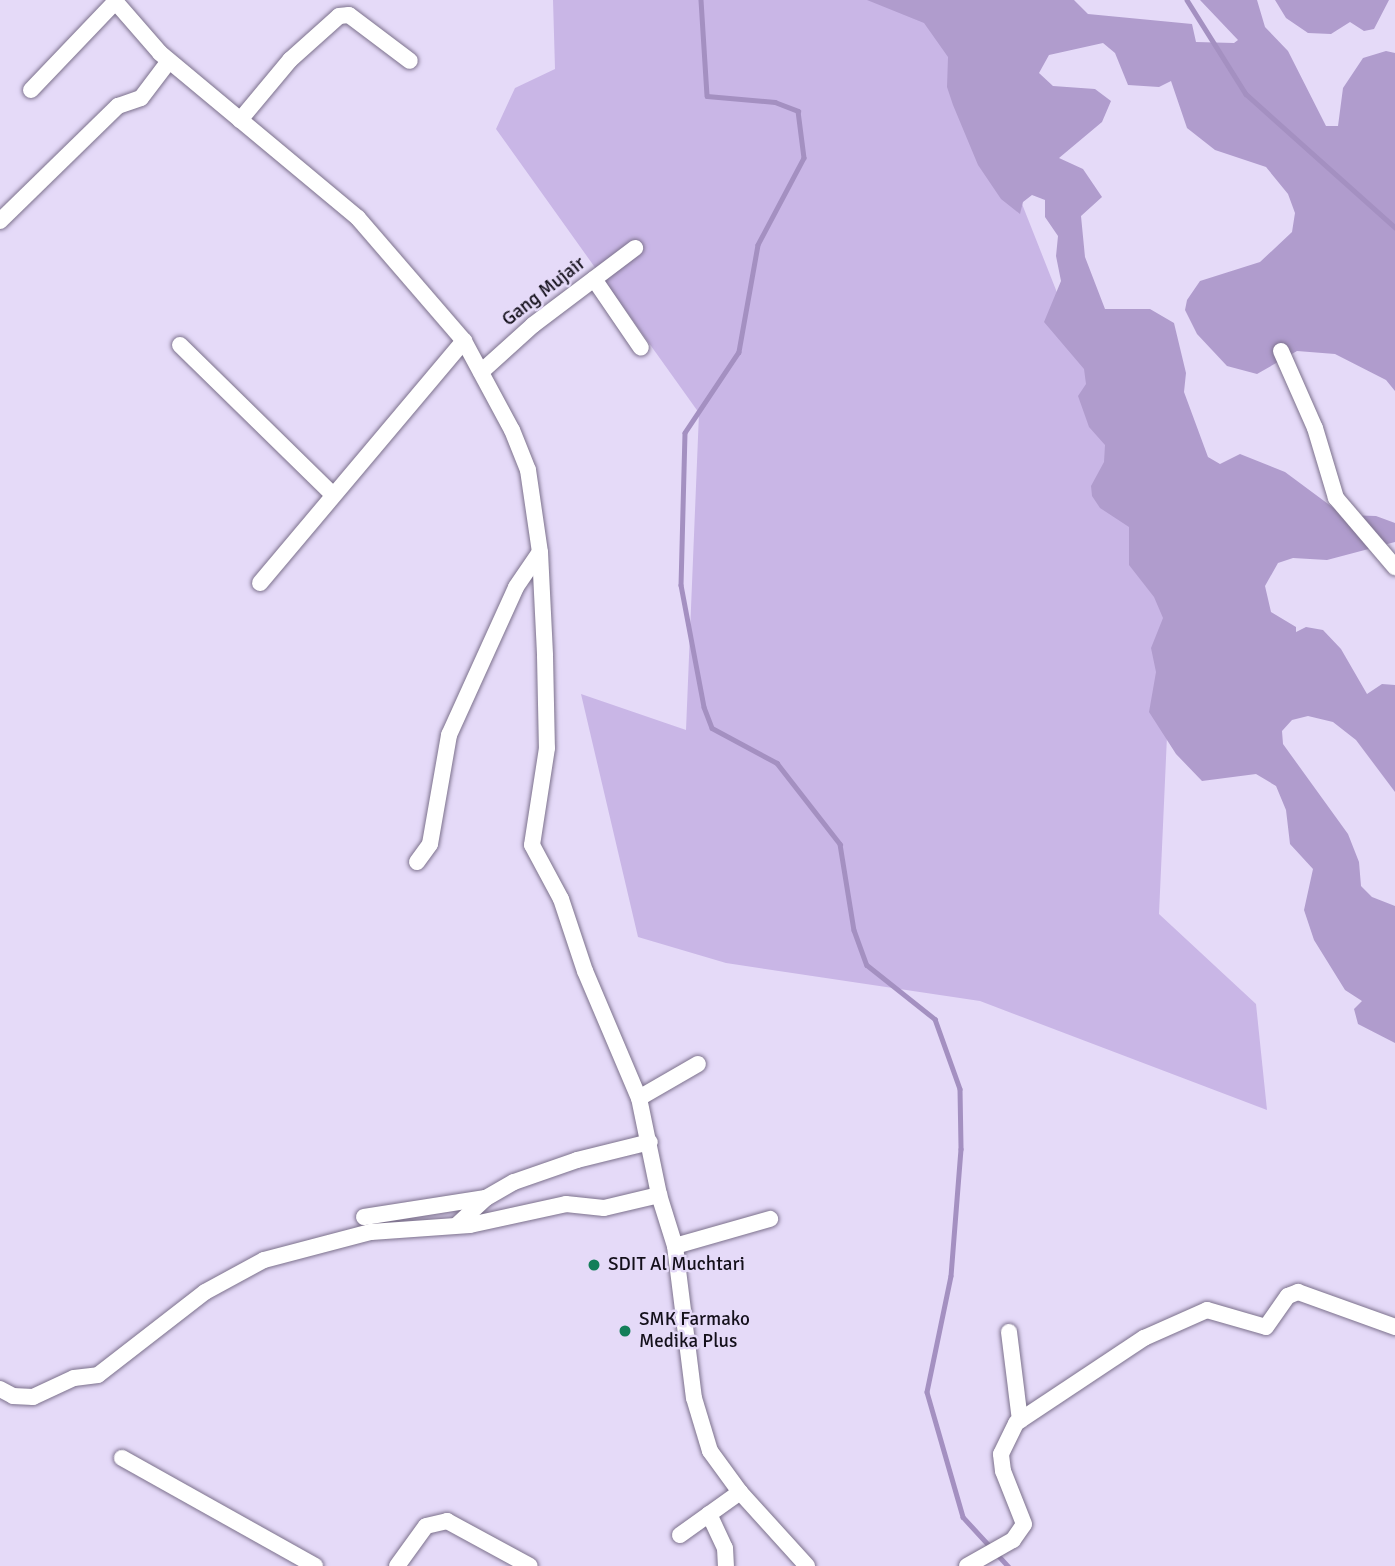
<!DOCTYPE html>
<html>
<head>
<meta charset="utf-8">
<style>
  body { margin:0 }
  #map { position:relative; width:1395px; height:1566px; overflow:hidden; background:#e5daf8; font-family:Signika,sans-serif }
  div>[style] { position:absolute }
  .green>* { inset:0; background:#c9b6e6 }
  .forest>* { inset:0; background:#b09ccd }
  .stream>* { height:4.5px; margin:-2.25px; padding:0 2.25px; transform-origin:2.25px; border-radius:2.25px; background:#a490c1 }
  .roads { filter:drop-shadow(0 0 2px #7c718c) drop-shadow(0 0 2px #7c718c) }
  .minor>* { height:16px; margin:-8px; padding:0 8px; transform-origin:8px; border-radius:8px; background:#fff }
  .dots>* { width:19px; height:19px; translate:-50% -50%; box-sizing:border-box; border:4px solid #e5daf8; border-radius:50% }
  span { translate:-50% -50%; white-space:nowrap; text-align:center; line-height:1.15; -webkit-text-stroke:5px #e5daf8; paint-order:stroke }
  .street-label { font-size:19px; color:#14101b }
  .poi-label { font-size:19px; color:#14101b }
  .left { translate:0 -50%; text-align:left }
</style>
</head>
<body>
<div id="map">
  <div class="green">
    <i style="clip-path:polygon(553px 0,1017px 0,964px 57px,1103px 409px,1172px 625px,1159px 914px,1256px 1004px,1267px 1110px,980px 1001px,726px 963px,638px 937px,581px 694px,686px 730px,699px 413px,496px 129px,515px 88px,555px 69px)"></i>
  </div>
  <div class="forest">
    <i style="clip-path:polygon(867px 0,1074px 0,1088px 14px,1192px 24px,1196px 42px,1234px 43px,1238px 40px,1200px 0,1257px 0,1265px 27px,1288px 51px,1326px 126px,1338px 126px,1343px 88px,1363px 58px,1386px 51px,1395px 53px,1395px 391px,1386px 380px,1335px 354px,1297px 351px,1257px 374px,1227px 366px,1197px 334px,1185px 310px,1187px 300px,1200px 281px,1260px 262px,1292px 232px,1295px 213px,1288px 194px,1266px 167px,1215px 150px,1187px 128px,1171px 81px,1159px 87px,1128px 85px,1115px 53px,1103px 43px,1049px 55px,1039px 73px,1053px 86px,1095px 89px,1111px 101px,1102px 122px,1059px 158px,1083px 169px,1102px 197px,1081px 216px,1085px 257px,1105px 309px,1150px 309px,1174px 323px,1186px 373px,1184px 392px,1208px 457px,1220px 464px,1240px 454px,1285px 472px,1343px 515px,1376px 516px,1395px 523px,1395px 542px,1327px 560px,1293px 558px,1278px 563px,1265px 586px,1271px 612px,1296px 627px,1296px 632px,1306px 627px,1323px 630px,1341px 649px,1367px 694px,1382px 684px,1395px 685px,1395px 792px,1356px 740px,1333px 722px,1308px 716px,1292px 720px,1282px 731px,1283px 744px,1348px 834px,1359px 862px,1361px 886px,1372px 897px,1395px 906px,1395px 1043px,1358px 1024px,1354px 1009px,1362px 1001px,1345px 990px,1314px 940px,1304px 910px,1313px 869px,1290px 844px,1286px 810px,1276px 786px,1256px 774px,1202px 781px,1176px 754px,1149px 712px,1156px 672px,1151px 648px,1163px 618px,1154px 597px,1129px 565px,1129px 527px,1100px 508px,1092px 496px,1091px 486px,1104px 462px,1105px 445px,1089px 427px,1078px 396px,1086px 384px,1084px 369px,1044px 322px,1061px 281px,1056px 256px,1058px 236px,1045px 217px,1045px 200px,1032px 195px,1023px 202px,1020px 214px,1001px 199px,978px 165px,953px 105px,947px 87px,948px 57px,924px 23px)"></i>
    <i style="clip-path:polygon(1275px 0,1389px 0,1374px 29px,1364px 31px,1350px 22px,1331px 34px,1308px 33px,1286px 18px)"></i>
  </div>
  <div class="stream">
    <i style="left:701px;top:0;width:96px;rotate:86.4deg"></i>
    <i style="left:707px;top:96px;width:68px;rotate:5deg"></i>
    <i style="left:775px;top:102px;width:25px;rotate:21deg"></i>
    <i style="left:798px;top:111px;width:47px;rotate:82.7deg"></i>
    <i style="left:804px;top:158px;width:98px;rotate:117.9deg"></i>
    <i style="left:758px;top:245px;width:109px;rotate:100.1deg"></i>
    <i style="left:739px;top:352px;width:97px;rotate:123.7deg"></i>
    <i style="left:685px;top:433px;width:152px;rotate:91.5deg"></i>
    <i style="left:681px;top:585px;width:124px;rotate:79.3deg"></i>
    <i style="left:704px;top:707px;width:22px;rotate:69deg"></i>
    <i style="left:712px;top:728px;width:74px;rotate:28.3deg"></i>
    <i style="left:777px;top:763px;width:103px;rotate:52.1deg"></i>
    <i style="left:840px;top:844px;width:87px;rotate:80.8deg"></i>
    <i style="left:854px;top:930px;width:37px;rotate:70deg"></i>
    <i style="left:867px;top:965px;width:87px;rotate:38.5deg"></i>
    <i style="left:935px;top:1019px;width:74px;rotate:70.3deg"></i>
    <i style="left:960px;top:1089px;width:60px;rotate:89deg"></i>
    <i style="left:961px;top:1149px;width:127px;rotate:94.5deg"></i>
    <i style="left:951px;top:1276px;width:118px;rotate:101.7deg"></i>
    <i style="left:927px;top:1392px;width:130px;rotate:73.9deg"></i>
    <i style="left:963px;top:1517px;width:67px;rotate:47.4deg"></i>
    <i style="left:1187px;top:0;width:111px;rotate:57.9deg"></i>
    <i style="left:1246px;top:94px;width:200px;rotate:41.8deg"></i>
  </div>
  <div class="roads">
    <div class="minor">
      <i style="left:114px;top:0;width:70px;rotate:49deg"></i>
      <i style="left:160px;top:53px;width:258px;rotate:39.8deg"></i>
      <i style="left:358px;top:218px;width:162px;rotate:49.2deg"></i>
      <i style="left:464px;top:341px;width:101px;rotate:61.7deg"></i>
      <i style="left:512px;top:430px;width:43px;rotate:68.2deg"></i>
      <i style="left:528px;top:470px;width:83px;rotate:81.7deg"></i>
      <i style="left:540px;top:552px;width:104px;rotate:87.2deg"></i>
      <i style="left:545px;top:656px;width:92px;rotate:88.8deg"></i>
      <i style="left:547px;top:748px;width:98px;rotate:98.8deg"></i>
      <i style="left:532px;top:845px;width:61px;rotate:61.8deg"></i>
      <i style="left:561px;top:899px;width:76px;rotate:71.6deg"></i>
      <i style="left:585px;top:971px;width:138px;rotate:67deg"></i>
      <i style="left:639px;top:1098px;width:99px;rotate:78.3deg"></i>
      <i style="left:659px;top:1195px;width:53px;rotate:72.6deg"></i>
      <i style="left:675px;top:1246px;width:153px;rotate:82.9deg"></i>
      <i style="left:694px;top:1398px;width:55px;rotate:73.2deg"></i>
      <i style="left:710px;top:1451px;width:51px;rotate:53.8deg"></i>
      <i style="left:740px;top:1492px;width:100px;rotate:47.8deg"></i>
      <i style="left:31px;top:90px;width:122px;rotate:-46.3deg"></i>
      <i style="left:240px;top:120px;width:78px;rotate:-50.2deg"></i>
      <i style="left:290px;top:60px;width:66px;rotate:-41.9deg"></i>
      <i style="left:339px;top:16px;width:10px;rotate:-6deg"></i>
      <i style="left:349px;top:15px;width:76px;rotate:37deg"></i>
      <i style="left:0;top:221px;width:165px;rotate:-44.3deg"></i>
      <i style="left:118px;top:106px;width:24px;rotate:-19deg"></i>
      <i style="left:141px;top:98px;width:46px;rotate:-52.9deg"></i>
      <i style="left:594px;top:279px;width:83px;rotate:55.7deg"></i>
      <i style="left:180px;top:345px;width:211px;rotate:44.4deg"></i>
      <i style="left:1281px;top:351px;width:84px;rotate:66.2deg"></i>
      <i style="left:1315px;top:428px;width:73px;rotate:73.3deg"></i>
      <i style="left:1336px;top:498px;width:91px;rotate:49.5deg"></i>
      <i style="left:481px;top:372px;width:70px;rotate:-42.1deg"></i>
      <i style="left:533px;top:325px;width:128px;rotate:-37deg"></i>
      <i style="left:260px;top:583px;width:317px;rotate:-49.9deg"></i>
      <i style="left:417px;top:862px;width:22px;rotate:-54deg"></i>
      <i style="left:430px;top:844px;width:111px;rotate:-80.1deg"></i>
      <i style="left:449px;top:735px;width:162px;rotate:-65.6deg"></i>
      <i style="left:516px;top:587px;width:42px;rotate:-55.6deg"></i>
      <i style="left:639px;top:1098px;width:68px;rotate:-30deg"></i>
      <i style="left:364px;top:1217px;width:123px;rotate:-8.9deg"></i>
      <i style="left:458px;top:1224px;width:38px;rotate:-43deg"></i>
      <i style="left:486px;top:1198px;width:32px;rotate:-30deg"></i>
      <i style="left:514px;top:1182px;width:67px;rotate:-19.2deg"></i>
      <i style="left:577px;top:1160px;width:75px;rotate:-13.9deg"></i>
      <i style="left:675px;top:1246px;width:99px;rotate:-15.9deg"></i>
      <i style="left:1009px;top:1332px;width:89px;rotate:82.9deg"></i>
      <i style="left:0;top:1389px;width:15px;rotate:28deg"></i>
      <i style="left:13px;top:1396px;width:20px;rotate:3deg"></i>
      <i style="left:33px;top:1397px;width:45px;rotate:-24.9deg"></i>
      <i style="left:74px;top:1378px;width:24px;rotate:-7deg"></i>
      <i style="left:98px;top:1375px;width:135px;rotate:-37.8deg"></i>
      <i style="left:205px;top:1292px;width:67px;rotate:-28.5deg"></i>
      <i style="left:264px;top:1260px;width:111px;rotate:-14.7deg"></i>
      <i style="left:371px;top:1232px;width:99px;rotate:-4deg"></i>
      <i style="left:470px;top:1225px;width:98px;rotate:-12.3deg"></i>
      <i style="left:566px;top:1204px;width:38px;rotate:6deg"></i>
      <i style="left:604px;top:1208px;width:57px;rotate:-13.3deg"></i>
      <i style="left:122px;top:1458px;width:221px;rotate:29.2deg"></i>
      <i style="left:709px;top:1514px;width:38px;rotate:65deg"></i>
      <i style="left:725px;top:1548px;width:18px;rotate:87deg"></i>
      <i style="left:680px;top:1535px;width:74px;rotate:-35.6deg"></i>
      <i style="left:397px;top:1566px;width:49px;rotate:-54.1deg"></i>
      <i style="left:426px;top:1526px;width:22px;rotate:-13deg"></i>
      <i style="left:447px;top:1521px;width:94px;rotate:28.5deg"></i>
      <i style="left:967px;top:1566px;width:53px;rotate:-29.5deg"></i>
      <i style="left:1013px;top:1540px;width:19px;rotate:-55deg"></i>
      <i style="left:1024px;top:1524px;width:57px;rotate:-111.6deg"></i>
      <i style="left:1003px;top:1471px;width:17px;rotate:-97deg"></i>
      <i style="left:1001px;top:1454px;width:34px;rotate:-64deg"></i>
      <i style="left:1016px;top:1423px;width:154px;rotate:-33.6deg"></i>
      <i style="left:1144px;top:1338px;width:69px;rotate:-24deg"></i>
      <i style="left:1207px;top:1310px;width:61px;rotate:16.1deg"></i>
      <i style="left:1266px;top:1327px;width:38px;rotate:-55deg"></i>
      <i style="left:1288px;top:1296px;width:11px;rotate:-22deg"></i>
      <i style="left:1298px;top:1292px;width:103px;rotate:19.8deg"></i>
    </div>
  </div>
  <div class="dots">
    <i style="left:594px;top:1265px;background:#147e59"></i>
    <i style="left:625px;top:1331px;background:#147e59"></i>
  </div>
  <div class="street-label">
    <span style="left:544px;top:292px;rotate:-38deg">Gang Mujair</span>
  </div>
  <div class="poi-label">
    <span class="left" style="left:608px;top:1265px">SDIT Al Muchtari</span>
    <span class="left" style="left:639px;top:1331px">SMK Farmako<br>Medika Plus</span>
  </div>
</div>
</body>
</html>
